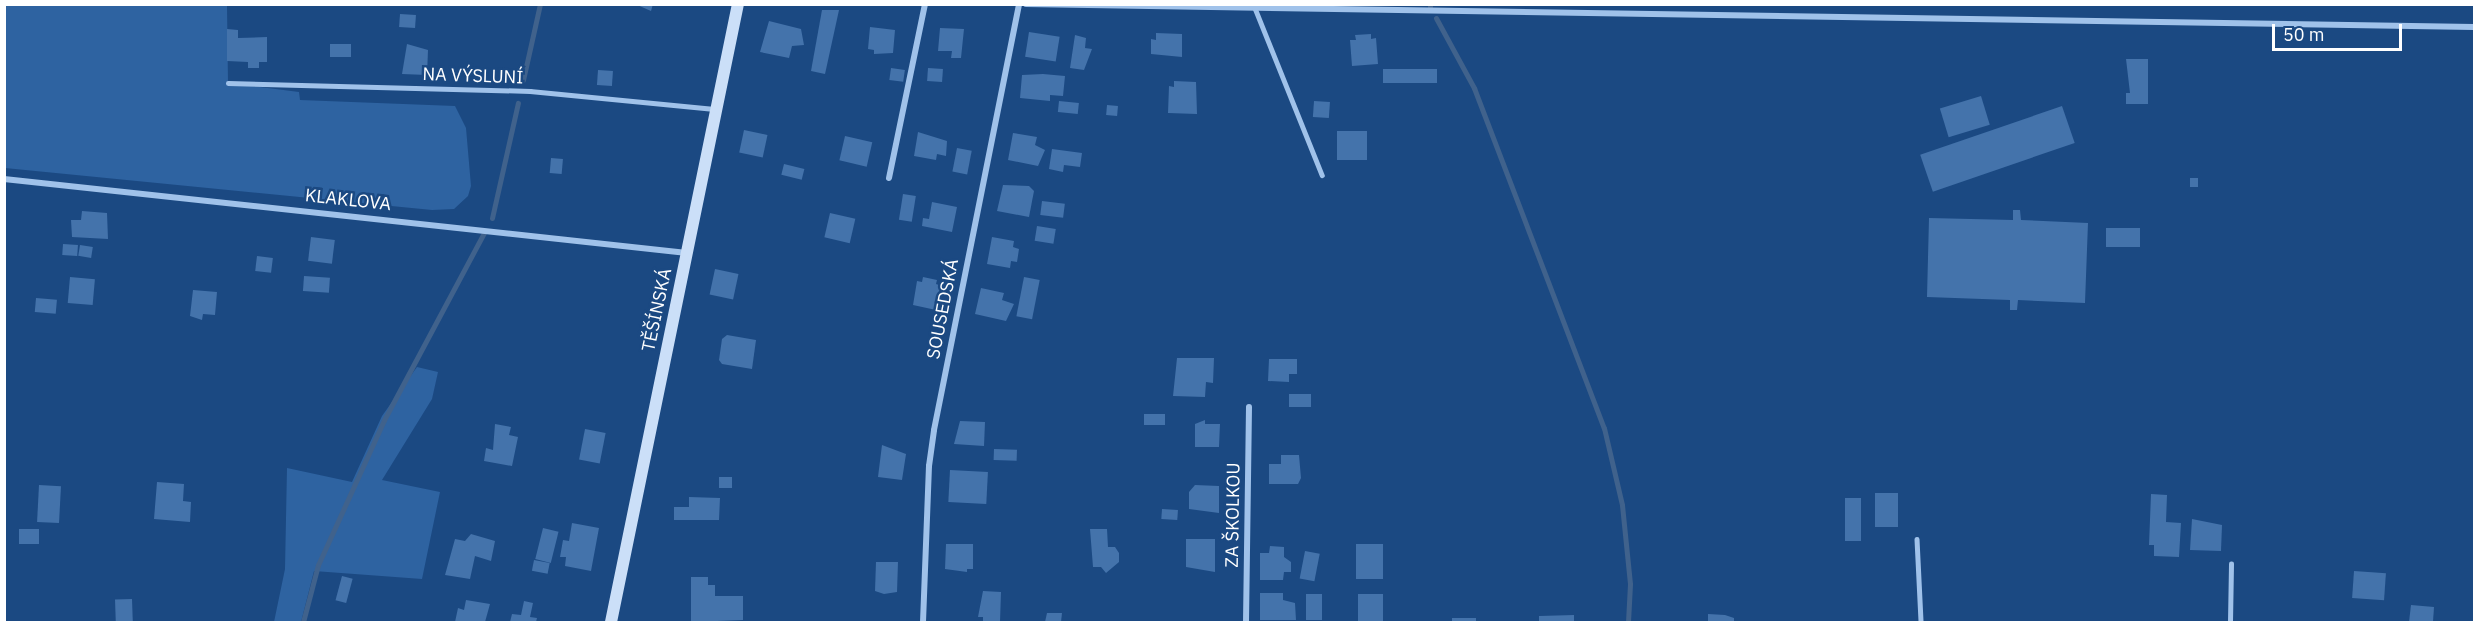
<!DOCTYPE html>
<html>
<head>
<meta charset="utf-8">
<style>
  body { margin:0 }
  #map { position:relative; width:2479px; height:627px; overflow:hidden; background:#1b4982; font-family:"IBM Plex Sans",sans-serif }
  div>[style] { position:absolute }
  .green>* { inset:0; background:#2e63a1 }
  .stream>* { height:5px; margin:-2.5px; padding:0 2.5px; transform-origin:2.5px; border-radius:2.5px; background:#40628c }
  .building>* { inset:0; background:#4473ab; transform-origin:0 0 }
  .service>* { height:4.5px; margin:-2.25px; padding:0 2.25px; transform-origin:2.25px; border-radius:2.25px; background:#a0c2ea }
  .minor>* { height:6px; margin:-3px; padding:0 3px; transform-origin:3px; border-radius:3px; background:#a0c2ea }
  .secondary>* { height:12px; margin:-6px; padding:0 6px; transform-origin:6px; border-radius:6px; background:#cbdff8 }
  span { translate:-50% -50%; white-space:nowrap; text-align:center; line-height:1.15; -webkit-text-stroke:5px #1b4982; paint-order:stroke }
  .street-label { font-size:18px; color:#fff }
  .frame { position:absolute; inset:0; border:6px solid #fff; pointer-events:none }
  .scale { position:absolute; left:2272px; top:24px; width:130px; height:27px; box-sizing:border-box; border:3px solid #fff; border-top:0; padding-left:8px; font-size:18px; line-height:21px; white-space:nowrap; color:#fff; -webkit-text-stroke:4px #1b4982; paint-order:stroke }
</style>
</head>
<body>
<div id="map">
  <div class="green">
    <i style="clip-path:polygon(4px 5px,227px 5px,228px 83px,299px 92px,300px 100px,455px 106px,466px 128px,471px 186px,468px 196px,454px 209px,432px 210px,5px 168px)"></i>
    <i style="clip-path:polygon(417px 367px,438px 372px,432px 399px,382px 480px,440px 492px,422px 579px,314px 571px,301px 622px,274px 622px,285px 569px,287px 468px,352px 482px,382px 416px)"></i>
  </div>
  <div class="stream">
    <i style="left:1430px;top:4px;width:3px;rotate:90deg"></i>
    <i style="left:1436px;top:18px;width:80px;rotate:61.5deg"></i>
    <i style="left:1474px;top:88px;width:364px;rotate:69.1deg"></i>
    <i style="left:1604px;top:428px;width:79px;rotate:76.8deg"></i>
    <i style="left:1622px;top:505px;width:79px;rotate:84.2deg"></i>
    <i style="left:1630px;top:584px;width:38px;rotate:93deg"></i>
    <i style="left:523px;top:80px;width:78px;rotate:-77.4deg"></i>
    <i style="left:492px;top:218px;width:118px;rotate:-77.3deg"></i>
    <i style="left:303px;top:622px;width:59px;rotate:-75.3deg"></i>
    <i style="left:318px;top:565px;width:159px;rotate:-65.5deg"></i>
    <i style="left:384px;top:420px;width:212px;rotate:-61.9deg"></i>
  </div>
  <div class="building">
    <i style="clip-path:polygon(635px 4px,653px 4px,651px 11px)"></i>
    <i style="clip-path:polygon(822px 10px,839px 10px,825px 74px,811px 71px)"></i>
    <i style="left:400px;top:14px;width:16px;height:13px;rotate:4deg"></i>
    <i style="clip-path:polygon(769px 21px,801px 29px,804px 45px,792px 46px,789px 58px,760px 52px)"></i>
    <i style="clip-path:polygon(870px 27px,895px 30px,893px 53px,874px 54px,874px 50px,868px 49px)"></i>
    <i style="clip-path:polygon(940px 28px,964px 29px,961px 58px,951px 58px,952px 51px,938px 51px)"></i>
    <i style="clip-path:polygon(227px 29px,238px 30px,238px 38px,267px 37px,267px 62px,259px 62px,259px 68px,248px 68px,248px 62px,227px 61px)"></i>
    <i style="left:1029px;top:32px;width:31px;height:25px;rotate:9deg"></i>
    <i style="clip-path:polygon(1156px 33px,1182px 34px,1182px 57px,1151px 54px,1151px 39px,1156px 40px)"></i>
    <i style="clip-path:polygon(1371px 34px,1371px 39px,1376px 38px,1378px 64px,1352px 66px,1350px 40px,1356px 40px,1355px 35px)"></i>
    <i style="clip-path:polygon(1075px 35px,1086px 38px,1085px 48px,1092px 49px,1084px 70px,1070px 68px)"></i>
    <i style="left:330px;top:44px;width:21px;height:13px"></i>
    <i style="clip-path:polygon(407px 44px,428px 50px,427px 75px,402px 74px)"></i>
    <i style="clip-path:polygon(2126px 59px,2148px 59px,2148px 104px,2126px 104px,2126px 93px,2130px 93px)"></i>
    <i style="left:891px;top:68px;width:14px;height:12px;rotate:8deg"></i>
    <i style="left:928px;top:68px;width:15px;height:13px;rotate:4deg"></i>
    <i style="left:1437px;top:69px;width:14px;height:54px;rotate:90deg"></i>
    <i style="left:598px;top:70px;width:15px;height:15px;rotate:4deg"></i>
    <i style="clip-path:polygon(1043px 74px,1065px 76px,1063px 96px,1050px 95px,1050px 101px,1020px 98px,1022px 75px)"></i>
    <i style="clip-path:polygon(1174px 81px,1196px 82px,1197px 114px,1168px 113px,1169px 86px,1174px 87px)"></i>
    <i style="left:1981px;top:96px;width:30px;height:43px;rotate:73deg"></i>
    <i style="left:1059px;top:101px;width:20px;height:11px;rotate:6deg"></i>
    <i style="left:1314px;top:101px;width:16px;height:16px;rotate:4deg"></i>
    <i style="left:1107px;top:105px;width:11px;height:10px;rotate:5deg"></i>
    <i style="left:2062px;top:106px;width:39px;height:150px;rotate:71deg"></i>
    <i style="left:744px;top:130px;width:24px;height:23px;rotate:12deg"></i>
    <i style="left:1337px;top:131px;width:30px;height:29px"></i>
    <i style="clip-path:polygon(918px 132px,947px 141px,946px 156px,937px 154px,936px 160px,914px 156px)"></i>
    <i style="clip-path:polygon(1013px 133px,1037px 137px,1035px 145px,1045px 150px,1038px 166px,1008px 160px)"></i>
    <i style="left:845px;top:136px;width:28px;height:25px;rotate:13deg"></i>
    <i style="left:957px;top:148px;width:15px;height:24px;rotate:11deg"></i>
    <i style="clip-path:polygon(1052px 149px,1082px 153px,1080px 167px,1064px 165px,1063px 172px,1049px 169px)"></i>
    <i style="left:551px;top:158px;width:12px;height:15px;rotate:5deg"></i>
    <i style="left:784px;top:164px;width:21px;height:11px;rotate:14deg"></i>
    <i style="left:2190px;top:178px;width:8px;height:9px"></i>
    <i style="clip-path:polygon(1003px 185px,1029px 186px,1034px 191px,1029px 217px,997px 211px)"></i>
    <i style="left:903px;top:194px;width:13px;height:26px;rotate:9deg"></i>
    <i style="left:1042px;top:201px;width:23px;height:14px;rotate:7deg"></i>
    <i style="clip-path:polygon(932px 202px,957px 207px,952px 232px,922px 226px,923px 218px,929px 219px)"></i>
    <i style="clip-path:polygon(2013px 210px,2020px 210px,2021px 220px,2088px 223px,2085px 303px,2018px 300px,2017px 310px,2010px 310px,2010px 300px,1927px 297px,1929px 218px,2013px 220px)"></i>
    <i style="clip-path:polygon(82px 211px,107px 213px,108px 239px,72px 237px,71px 220px,81px 220px)"></i>
    <i style="left:830px;top:213px;width:26px;height:25px;rotate:13deg"></i>
    <i style="left:1037px;top:226px;width:19px;height:15px;rotate:9deg"></i>
    <i style="left:2106px;top:228px;width:34px;height:19px"></i>
    <i style="left:311px;top:237px;width:24px;height:24px;rotate:7deg"></i>
    <i style="clip-path:polygon(992px 237px,1014px 241px,1013px 247px,1019px 249px,1017px 262px,1011px 261px,1010px 268px,987px 264px)"></i>
    <i style="left:63px;top:244px;width:15px;height:11px;rotate:4deg"></i>
    <i style="left:80px;top:245px;width:13px;height:11px;rotate:9deg"></i>
    <i style="left:257px;top:256px;width:16px;height:15px;rotate:7deg"></i>
    <i style="left:715px;top:269px;width:24px;height:26px;rotate:12deg"></i>
    <i style="left:304px;top:276px;width:26px;height:15px;rotate:4deg"></i>
    <i style="left:70px;top:277px;width:25px;height:26px;rotate:5deg"></i>
    <i style="clip-path:polygon(923px 277px,937px 280px,936px 284px,942px 286px,936px 310px,913px 305px,917px 281px,922px 282px)"></i>
    <i style="left:1024px;top:277px;width:16px;height:40px;rotate:11deg"></i>
    <i style="clip-path:polygon(981px 288px,1004px 293px,1002px 300px,1014px 304px,1006px 321px,975px 314px)"></i>
    <i style="clip-path:polygon(193px 290px,217px 292px,215px 315px,203px 314px,202px 320px,190px 316px)"></i>
    <i style="left:36px;top:298px;width:21px;height:14px;rotate:5deg"></i>
    <i style="clip-path:polygon(727px 335px,756px 340px,752px 369px,722px 364px,719px 360px,722px 339px)"></i>
    <i style="clip-path:polygon(1177px 358px,1214px 358px,1213px 383px,1206px 382px,1205px 397px,1173px 396px)"></i>
    <i style="clip-path:polygon(1269px 359px,1297px 359px,1297px 374px,1289px 374px,1289px 382px,1268px 381px)"></i>
    <i style="left:1289px;top:394px;width:22px;height:13px"></i>
    <i style="left:1144px;top:414px;width:21px;height:11px"></i>
    <i style="clip-path:polygon(1205px 420px,1205px 424px,1220px 424px,1219px 447px,1195px 447px,1195px 424px)"></i>
    <i style="clip-path:polygon(960px 421px,985px 422px,984px 446px,954px 444px)"></i>
    <i style="clip-path:polygon(495px 424px,511px 427px,509px 435px,518px 437px,512px 466px,484px 461px,486px 448px,493px 450px)"></i>
    <i style="left:585px;top:429px;width:21px;height:31px;rotate:11deg"></i>
    <i style="clip-path:polygon(882px 445px,906px 454px,902px 480px,878px 477px)"></i>
    <i style="left:994px;top:449px;width:23px;height:11px;rotate:2deg"></i>
    <i style="clip-path:polygon(1281px 455px,1299px 455px,1301px 478px,1298px 484px,1269px 484px,1269px 464px,1281px 464px)"></i>
    <i style="left:950px;top:470px;width:38px;height:32px;rotate:3deg"></i>
    <i style="left:719px;top:477px;width:13px;height:11px"></i>
    <i style="clip-path:polygon(157px 482px,184px 484px,183px 501px,191px 502px,190px 522px,154px 519px)"></i>
    <i style="left:39px;top:485px;width:22px;height:37px;rotate:3deg"></i>
    <i style="clip-path:polygon(1195px 485px,1219px 486px,1219px 513px,1189px 509px,1189px 492px)"></i>
    <i style="left:1875px;top:493px;width:23px;height:34px"></i>
    <i style="clip-path:polygon(2151px 494px,2167px 495px,2166px 522px,2181px 523px,2179px 557px,2154px 556px,2154px 545px,2149px 545px)"></i>
    <i style="clip-path:polygon(689px 497px,720px 498px,719px 520px,674px 520px,674px 507px,689px 507px)"></i>
    <i style="left:1845px;top:498px;width:16px;height:43px"></i>
    <i style="left:1162px;top:509px;width:16px;height:10px;rotate:4deg"></i>
    <i style="clip-path:polygon(2192px 519px,2222px 525px,2221px 551px,2190px 550px)"></i>
    <i style="clip-path:polygon(572px 523px,599px 528px,591px 571px,565px 566px,566px 557px,560px 557px,563px 540px,569px 541px)"></i>
    <i style="left:543px;top:528px;width:16px;height:32px;rotate:14deg"></i>
    <i style="left:19px;top:529px;width:20px;height:15px"></i>
    <i style="clip-path:polygon(1090px 529px,1107px 529px,1108px 547px,1115px 547px,1119px 553px,1119px 562px,1106px 573px,1101px 567px,1093px 567px)"></i>
    <i style="clip-path:polygon(471px 534px,495px 541px,491px 561px,475px 556px,470px 579px,445px 575px,455px 539px,465px 541px)"></i>
    <i style="clip-path:polygon(1186px 539px,1215px 539px,1215px 572px,1186px 567px)"></i>
    <i style="clip-path:polygon(946px 544px,973px 544px,973px 569px,967px 569px,967px 572px,945px 569px)"></i>
    <i style="left:1356px;top:544px;width:27px;height:35px"></i>
    <i style="clip-path:polygon(1270px 546px,1284px 547px,1284px 557px,1291px 562px,1291px 572px,1284px 572px,1283px 580px,1260px 580px,1260px 553px,1269px 553px)"></i>
    <i style="left:1305px;top:551px;width:15px;height:28px;rotate:11deg"></i>
    <i style="left:534px;top:560px;width:16px;height:11px;rotate:11deg"></i>
    <i style="clip-path:polygon(876px 562px,898px 562px,897px 592px,884px 594px,875px 591px)"></i>
    <i style="left:2354px;top:571px;width:32px;height:27px;rotate:4deg"></i>
    <i style="left:342px;top:576px;width:11px;height:25px;rotate:15deg"></i>
    <i style="clip-path:polygon(691px 577px,708px 577px,708px 585px,715px 585px,715px 596px,743px 596px,743px 620px,691px 622px)"></i>
    <i style="clip-path:polygon(983px 591px,1001px 592px,1000px 622px,983px 622px,983px 617px,978px 617px)"></i>
    <i style="clip-path:polygon(1260px 593px,1283px 593px,1283px 600px,1295px 603px,1296px 620px,1260px 620px)"></i>
    <i style="left:1306px;top:594px;width:16px;height:26px"></i>
    <i style="left:1358px;top:594px;width:25px;height:28px"></i>
    <i style="left:132px;top:599px;width:23px;height:17px;rotate:88deg"></i>
    <i style="clip-path:polygon(466px 600px,490px 604px,485px 622px,455px 622px,458px 608px,464px 610px)"></i>
    <i style="clip-path:polygon(524px 601px,533px 603px,530px 617px,537px 618px,536px 622px,510px 622px,512px 614px,521px 615px)"></i>
    <i style="clip-path:polygon(2411px 605px,2434px 607px,2433px 622px,2409px 622px)"></i>
    <i style="clip-path:polygon(1047px 613px,1062px 613px,1061px 622px,1045px 622px)"></i>
    <i style="clip-path:polygon(1708px 614px,1725px 615px,1734px 618px,1734px 622px,1708px 622px)"></i>
    <i style="clip-path:polygon(1574px 615px,1574px 622px,1539px 622px,1539px 616px)"></i>
    <i style="left:1452px;top:618px;width:24px;height:4px"></i>
  </div>
  <div class="service">
    <i style="left:1255px;top:8px;width:180px;rotate:68.1deg"></i>
    <i style="left:228px;top:83px;width:302px;rotate:1.5deg"></i>
    <i style="left:530px;top:91px;width:185px;rotate:5.6deg"></i>
    <i style="left:1917px;top:539px;width:83px;rotate:87.2deg"></i>
    <i style="left:2230px;top:622px;width:58px;rotate:-89deg"></i>
  </div>
  <div class="minor">
    <i style="left:1026px;top:4px;width:1448px;rotate:0.91deg"></i>
    <i style="left:889px;top:178px;width:178px;rotate:-78.3deg"></i>
    <i style="left:4px;top:179px;width:687px;rotate:6.18deg"></i>
    <i style="left:923px;top:622px;width:156px;rotate:-87.8deg"></i>
    <i style="left:929px;top:466px;width:36px;rotate:-82deg"></i>
    <i style="left:934px;top:430px;width:434px;rotate:-78.7deg"></i>
    <i style="left:1246px;top:622px;width:215px;rotate:-89.2deg"></i>
  </div>
  <div class="secondary">
    <i style="left:611px;top:622px;width:631px;rotate:-78.39deg"></i>
  </div>
  <div class="street-label">
    <span style="left:473px;top:76px;rotate:2deg">NA VÝSLUNÍ</span>
    <span style="left:348px;top:200px;rotate:6deg">KLAKLOVA</span>
    <span style="left:943px;top:309px;rotate:-79deg">SOUSEDSKÁ</span>
    <span style="left:657px;top:310px;rotate:-78deg">TĚŠÍNSKÁ</span>
    <span style="left:1233px;top:515px;rotate:-89deg">ZA ŠKOLKOU</span>
  </div>
  <div class="frame"></div>
  <div class="scale">50 m</div>
</div>
</body>
</html>
